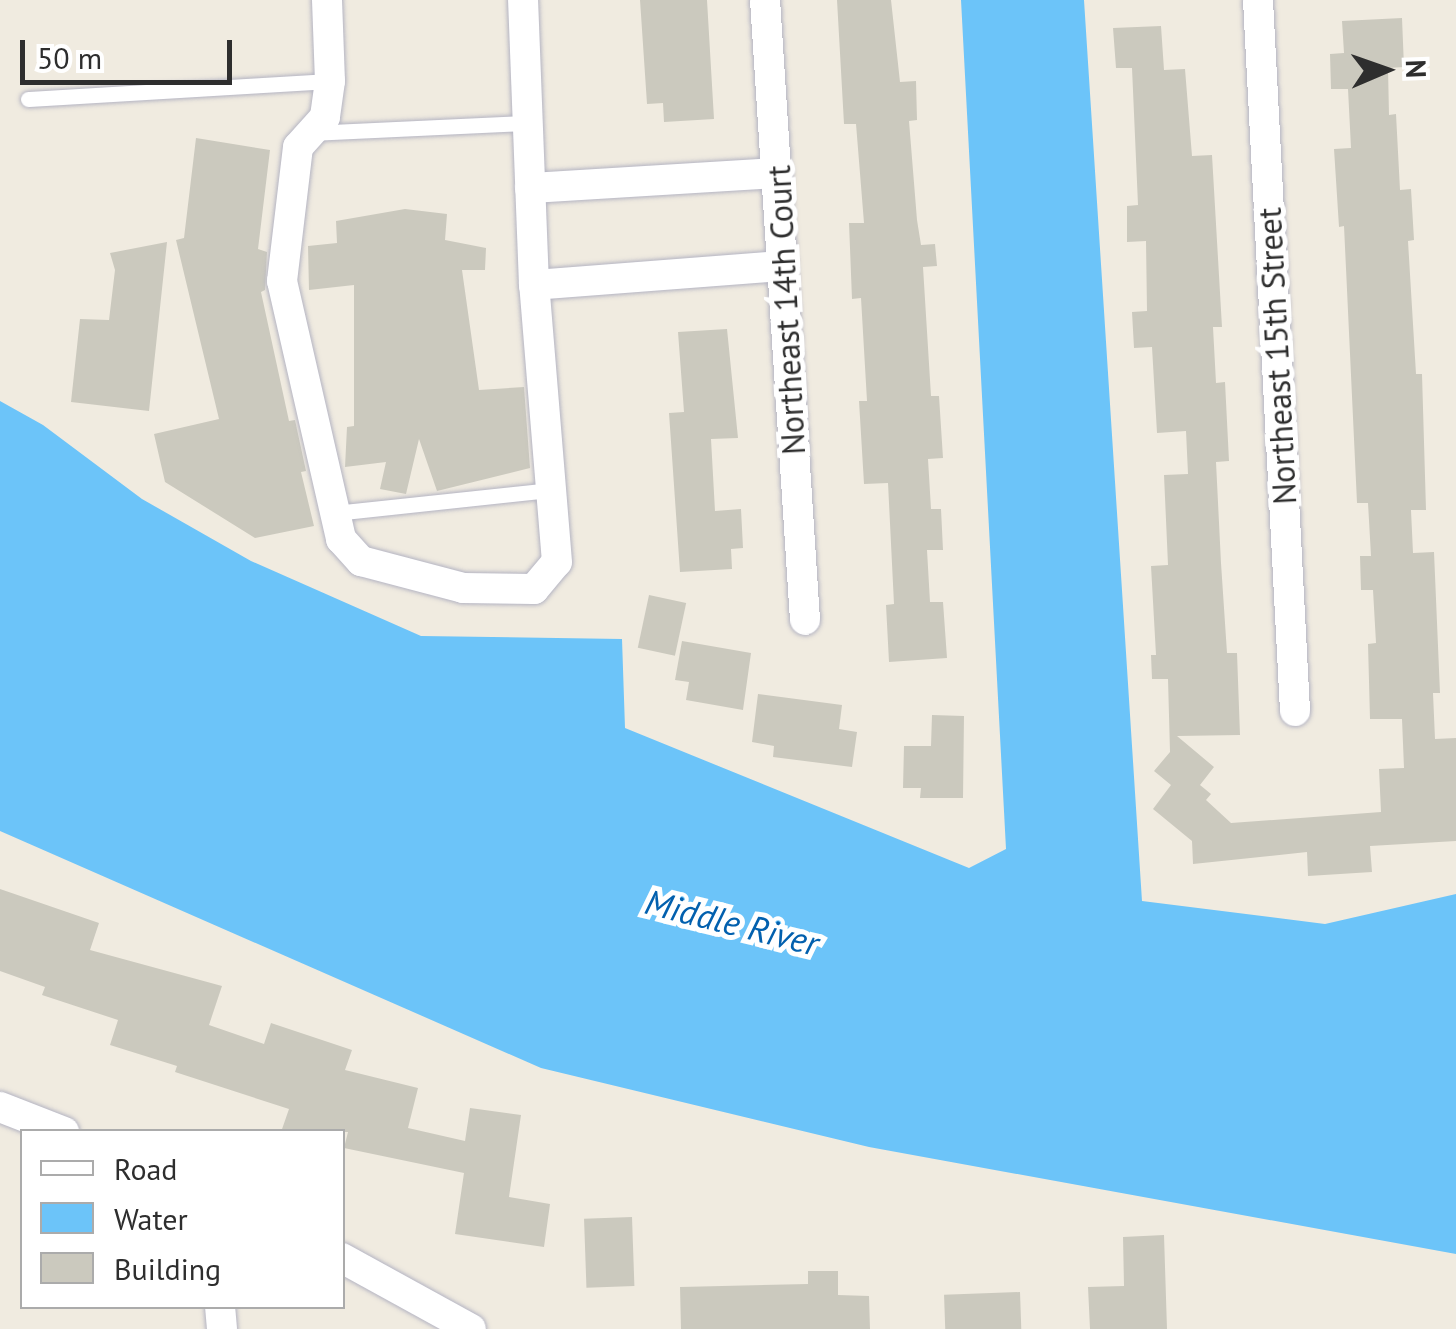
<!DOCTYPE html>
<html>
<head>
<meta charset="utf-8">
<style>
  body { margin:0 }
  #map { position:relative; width:1456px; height:1329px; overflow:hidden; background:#f0ebe0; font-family:"PT Sans",sans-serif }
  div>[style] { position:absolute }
  .water>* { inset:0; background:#6cc4f9 }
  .building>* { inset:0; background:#cbc9be; transform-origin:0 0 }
  .roads { filter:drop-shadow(0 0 2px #b4b4c2) drop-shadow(0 0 2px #b4b4c2) }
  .lane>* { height:15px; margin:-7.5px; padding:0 7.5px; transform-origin:7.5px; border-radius:7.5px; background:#fff }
  .street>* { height:30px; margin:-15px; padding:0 15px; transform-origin:15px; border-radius:15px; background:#fff }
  span { translate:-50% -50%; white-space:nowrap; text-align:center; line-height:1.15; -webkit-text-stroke:10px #fff; paint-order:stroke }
  .street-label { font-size:32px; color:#2e2e2e }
  .water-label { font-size:35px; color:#0260ae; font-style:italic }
  .legend { position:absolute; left:20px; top:1129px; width:325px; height:180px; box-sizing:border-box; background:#fff; border:2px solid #ababab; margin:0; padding:12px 18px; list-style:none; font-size:30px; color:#2e2e2e }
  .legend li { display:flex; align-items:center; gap:20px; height:50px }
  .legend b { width:50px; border:2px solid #ababab }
  .north { position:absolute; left:1336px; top:20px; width:100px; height:100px; -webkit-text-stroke:8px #fff; paint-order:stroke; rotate:88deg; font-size:28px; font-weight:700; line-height:40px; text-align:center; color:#2e2e2e }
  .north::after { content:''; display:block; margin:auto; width:35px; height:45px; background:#2e2e2e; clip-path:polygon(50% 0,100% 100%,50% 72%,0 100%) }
  .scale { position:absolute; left:20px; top:40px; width:212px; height:45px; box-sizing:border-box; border:5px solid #2e2e2e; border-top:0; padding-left:12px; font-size:30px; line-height:35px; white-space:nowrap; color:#2e2e2e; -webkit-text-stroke:8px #fff; paint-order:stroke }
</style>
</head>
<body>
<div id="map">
  <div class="water">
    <i style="clip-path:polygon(961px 0,1084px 0,1142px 901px,1325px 924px,1456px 894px,1456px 1254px,869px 1147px,541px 1068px,0 831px,0 401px,43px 425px,142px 499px,251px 561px,421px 636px,622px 639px,625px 728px,969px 868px,1006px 849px)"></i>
  </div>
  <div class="building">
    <i style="clip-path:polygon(640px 0,707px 0,714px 119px,664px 122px,663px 103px,647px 104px)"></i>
    <i style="clip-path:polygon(837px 0,891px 0,900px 82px,916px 81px,917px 120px,909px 121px,917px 220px,921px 245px,935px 244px,937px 266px,923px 267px,931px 396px,939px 396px,943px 458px,928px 459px,931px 509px,941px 509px,943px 550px,927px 550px,930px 602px,943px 602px,947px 658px,889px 662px,886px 605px,894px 604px,888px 483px,864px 484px,859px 401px,867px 401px,861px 298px,852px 299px,849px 223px,864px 223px,856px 124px,844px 124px)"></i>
    <i style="clip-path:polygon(1402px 18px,1404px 67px,1388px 68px,1389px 115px,1396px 114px,1400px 190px,1411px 189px,1414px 240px,1408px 241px,1416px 374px,1422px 374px,1426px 510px,1411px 510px,1413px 553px,1434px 552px,1440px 693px,1433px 693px,1435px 739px,1456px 738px,1456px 841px,1370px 846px,1372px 872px,1308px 876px,1307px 852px,1193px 864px,1192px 841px,1153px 809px,1171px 785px,1154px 771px,1170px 752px,1168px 679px,1152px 679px,1151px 655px,1156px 655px,1151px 566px,1168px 565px,1164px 475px,1188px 474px,1186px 431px,1157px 433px,1152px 347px,1134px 348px,1132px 312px,1147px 311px,1146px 241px,1127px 242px,1127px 206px,1138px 205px,1132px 68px,1116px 68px,1113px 28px,1161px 26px,1164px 70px,1185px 69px,1192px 156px,1212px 155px,1222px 327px,1213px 327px,1216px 383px,1225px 382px,1229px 461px,1216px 462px,1221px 563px,1227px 653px,1237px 653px,1240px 735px,1177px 736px,1214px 767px,1200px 785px,1211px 794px,1206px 800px,1231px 823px,1381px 812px,1379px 769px,1404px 768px,1402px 719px,1370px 719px,1368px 644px,1376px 643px,1373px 590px,1361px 590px,1360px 556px,1371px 556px,1368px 503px,1357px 503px,1344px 226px,1339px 227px,1334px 149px,1351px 148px,1348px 89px,1331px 89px,1330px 54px,1344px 53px,1342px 21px)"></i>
    <i style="clip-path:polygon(196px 138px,270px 150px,258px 249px,267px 252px,265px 290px,261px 292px,289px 421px,295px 420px,306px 471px,301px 472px,314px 526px,255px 538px,165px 482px,154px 434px,219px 419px,176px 240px,184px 238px)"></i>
    <i style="clip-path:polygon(405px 209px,447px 214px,445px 240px,486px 248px,485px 270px,462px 270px,479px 390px,524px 387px,530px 468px,437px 491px,419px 439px,406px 494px,380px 489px,386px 462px,345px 467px,347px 427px,354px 426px,354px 285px,309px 290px,308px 246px,337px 243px,336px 221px)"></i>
    <i style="clip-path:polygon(167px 242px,149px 411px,71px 402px,80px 319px,109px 320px,115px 270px,110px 253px)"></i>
    <i style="clip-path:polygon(727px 329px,738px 438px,711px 439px,715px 511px,741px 509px,743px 548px,731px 549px,732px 569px,680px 572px,669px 413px,684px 412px,678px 332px)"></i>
    <i style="left:649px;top:595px;width:38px;height:54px;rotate:12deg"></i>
    <i style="clip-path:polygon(682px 641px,751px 653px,743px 710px,686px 700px,689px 682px,675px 680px)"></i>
    <i style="clip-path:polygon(758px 694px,842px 705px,839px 729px,857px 732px,852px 767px,773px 757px,774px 746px,752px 742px)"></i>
    <i style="clip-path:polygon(932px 715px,964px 716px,963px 798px,920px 798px,921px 788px,903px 788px,904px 746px,931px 746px)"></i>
    <i style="clip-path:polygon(0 889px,99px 923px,90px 950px,222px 986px,209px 1025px,264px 1044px,271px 1023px,352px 1050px,345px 1070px,418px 1088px,408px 1128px,465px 1141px,470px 1108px,521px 1115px,509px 1197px,550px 1204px,544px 1247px,455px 1234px,464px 1173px,344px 1148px,348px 1132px,281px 1132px,289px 1109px,175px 1072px,177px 1066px,110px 1045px,118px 1020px,42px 995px,45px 987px,0 971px)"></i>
    <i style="left:632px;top:1217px;width:69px;height:48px;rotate:88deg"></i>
    <i style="clip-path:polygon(1164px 1235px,1167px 1329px,1090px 1329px,1088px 1287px,1124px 1286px,1123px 1237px)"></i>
    <i style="clip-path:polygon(808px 1271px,838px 1271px,838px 1295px,869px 1296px,870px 1329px,681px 1329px,680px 1287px,808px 1284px)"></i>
    <i style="left:1020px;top:1292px;width:37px;height:76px;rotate:88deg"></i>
  </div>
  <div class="roads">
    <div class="lane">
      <i style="left:28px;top:99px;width:303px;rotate:-3.4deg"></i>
      <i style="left:312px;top:133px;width:216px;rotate:-2.7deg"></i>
      <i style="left:335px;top:513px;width:217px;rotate:-6.1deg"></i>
    </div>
    <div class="street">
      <i style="left:327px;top:0;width:81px;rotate:87.9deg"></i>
      <i style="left:330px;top:81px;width:36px;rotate:98deg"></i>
      <i style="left:325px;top:117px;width:40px;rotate:132deg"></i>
      <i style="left:298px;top:147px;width:135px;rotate:96.8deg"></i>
      <i style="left:282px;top:281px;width:265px;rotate:77.1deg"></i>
      <i style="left:341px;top:539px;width:30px;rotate:48deg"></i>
      <i style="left:361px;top:561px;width:106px;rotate:14.8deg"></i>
      <i style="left:463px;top:588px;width:71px;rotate:0.8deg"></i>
      <i style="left:534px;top:589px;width:35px;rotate:-50deg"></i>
      <i style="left:557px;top:562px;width:278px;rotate:-94.7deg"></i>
      <i style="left:534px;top:285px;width:285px;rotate:-92.2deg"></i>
      <i style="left:765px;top:0;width:621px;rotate:86.31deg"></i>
      <i style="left:1258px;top:0;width:712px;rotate:87.02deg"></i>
      <i style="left:530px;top:188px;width:248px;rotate:-3.5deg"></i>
      <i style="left:534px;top:285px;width:249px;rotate:-4.4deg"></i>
      <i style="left:0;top:1107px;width:69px;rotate:21.3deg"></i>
      <i style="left:342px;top:1258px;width:147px;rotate:28.8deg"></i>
      <i style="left:220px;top:1306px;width:23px;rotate:85deg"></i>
    </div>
  </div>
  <div class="street-label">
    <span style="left:786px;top:310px;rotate:-93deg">Northeast 14th Court</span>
    <span style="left:1277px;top:356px;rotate:-93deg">Northeast 15th Street</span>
  </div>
  <div class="water-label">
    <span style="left:732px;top:922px;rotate:14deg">Middle River</span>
  </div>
  <ul class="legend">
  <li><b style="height:12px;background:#fff"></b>Road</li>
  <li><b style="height:28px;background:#6cc4f9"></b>Water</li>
  <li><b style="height:28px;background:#cbc9be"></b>Building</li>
  </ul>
  <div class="north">N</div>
  <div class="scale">50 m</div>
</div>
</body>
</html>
